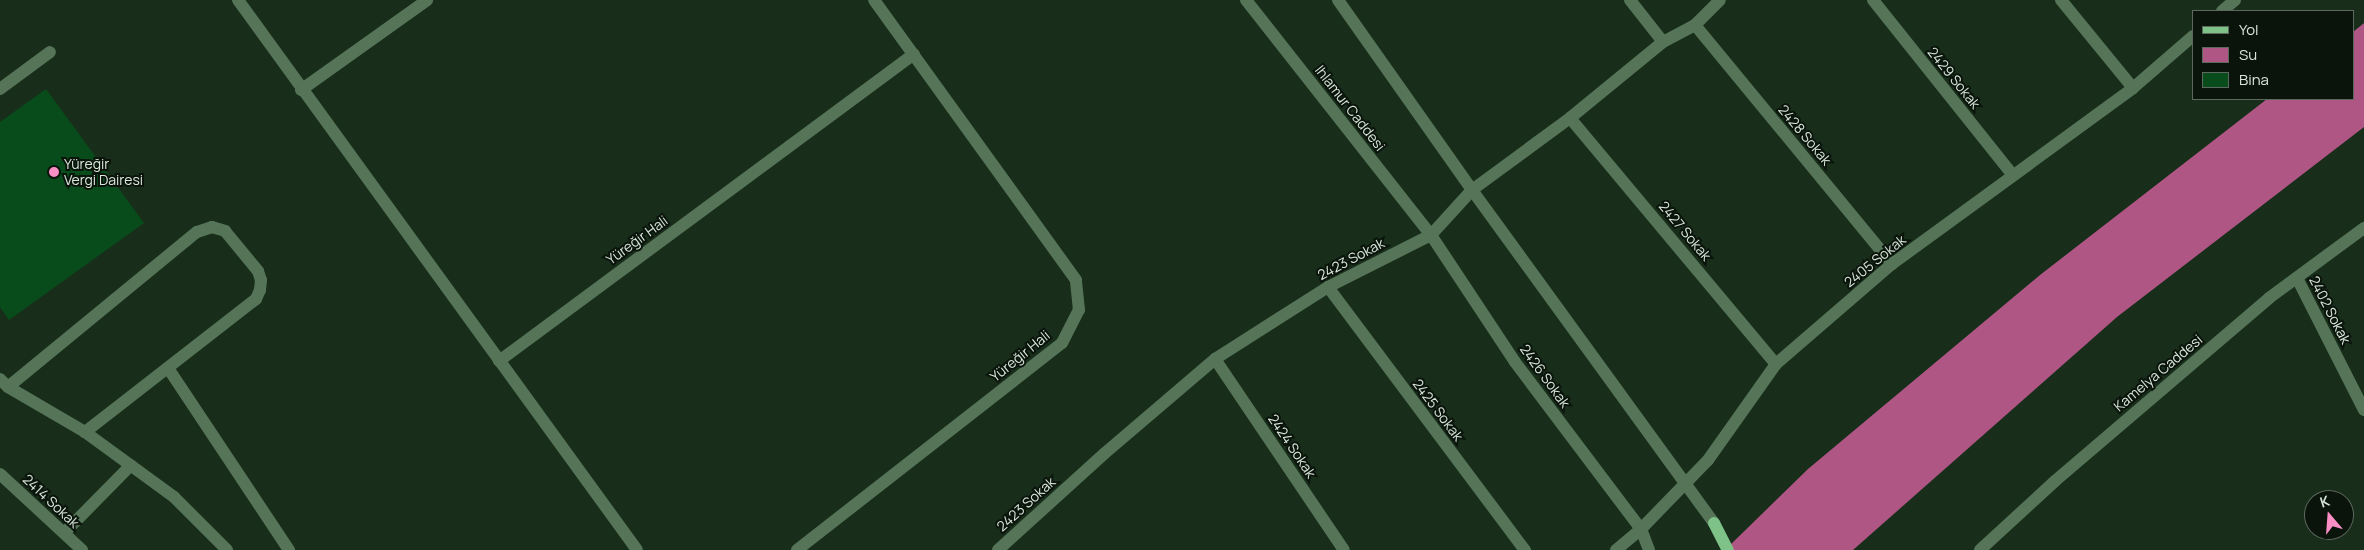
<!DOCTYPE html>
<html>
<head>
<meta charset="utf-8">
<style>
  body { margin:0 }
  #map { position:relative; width:2364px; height:550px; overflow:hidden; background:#182e1b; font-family:Manrope,sans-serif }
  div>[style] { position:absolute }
  .water>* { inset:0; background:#af5684 }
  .building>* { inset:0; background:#094c1b }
  .minor>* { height:12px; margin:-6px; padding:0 6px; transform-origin:6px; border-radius:6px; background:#567558 }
  .major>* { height:12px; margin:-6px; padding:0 6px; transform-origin:6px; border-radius:6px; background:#7fc287 }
  .dots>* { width:14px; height:14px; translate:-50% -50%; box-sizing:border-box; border:2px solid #0a140b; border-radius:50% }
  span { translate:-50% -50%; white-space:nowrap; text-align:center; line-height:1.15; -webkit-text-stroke:4px #0a140b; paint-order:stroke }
  .street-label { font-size:14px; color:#d9e7da }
  .poi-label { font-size:14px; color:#d9e7da }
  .left { translate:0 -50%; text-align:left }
  .legend { position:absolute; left:2192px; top:10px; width:162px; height:90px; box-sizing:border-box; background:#0a140b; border:1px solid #5d685e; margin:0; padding:6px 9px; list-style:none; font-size:15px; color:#d9e7da }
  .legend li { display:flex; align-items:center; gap:10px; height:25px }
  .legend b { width:25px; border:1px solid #5d685e }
  .north { position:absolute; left:2304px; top:490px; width:50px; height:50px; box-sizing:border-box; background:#0a140b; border:1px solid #5d685e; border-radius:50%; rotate:342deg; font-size:14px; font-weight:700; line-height:20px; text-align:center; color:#d9e7da }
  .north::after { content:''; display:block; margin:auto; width:18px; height:22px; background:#fb8fc5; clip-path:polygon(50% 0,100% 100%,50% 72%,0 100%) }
</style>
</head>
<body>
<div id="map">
  <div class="water">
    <i style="clip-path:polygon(2364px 23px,2364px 127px,2117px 317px,1853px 550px,1725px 550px,1808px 469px,2040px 275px,2267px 99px,2353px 99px,2353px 32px)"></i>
  </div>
  <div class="building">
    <i style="clip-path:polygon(46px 89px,144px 223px,9px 320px,0 307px,0 122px)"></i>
  </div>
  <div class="minor">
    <i style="left:238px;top:0;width:679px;rotate:54.04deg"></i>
    <i style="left:1246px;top:0;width:299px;rotate:51.8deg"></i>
    <i style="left:1431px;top:235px;width:152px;rotate:56.5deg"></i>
    <i style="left:1515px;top:362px;width:209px;rotate:53deg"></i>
    <i style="left:1641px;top:529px;width:22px;rotate:69deg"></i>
    <i style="left:1338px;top:0;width:232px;rotate:54.8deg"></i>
    <i style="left:1472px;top:190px;width:412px;rotate:54deg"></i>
    <i style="left:1630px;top:0;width:53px;rotate:51.8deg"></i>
    <i style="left:1873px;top:0;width:223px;rotate:51.4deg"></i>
    <i style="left:2061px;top:0;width:114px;rotate:50.7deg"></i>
    <i style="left:2222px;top:11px;width:17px;rotate:-40deg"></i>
    <i style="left:1695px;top:25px;width:310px;rotate:50.5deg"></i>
    <i style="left:0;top:89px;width:62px;rotate:-36.5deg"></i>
    <i style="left:301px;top:90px;width:155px;rotate:-35.5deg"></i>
    <i style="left:1570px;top:118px;width:321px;rotate:50.1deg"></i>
    <i style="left:2297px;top:278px;width:148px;rotate:63.1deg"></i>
    <i style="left:1328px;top:287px;width:329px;rotate:53.2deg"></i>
    <i style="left:1215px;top:359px;width:230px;rotate:56deg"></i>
    <i style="left:499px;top:361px;width:516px;rotate:-36.49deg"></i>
    <i style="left:168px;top:368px;width:219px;rotate:56.4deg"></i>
    <i style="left:0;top:379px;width:11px;rotate:45deg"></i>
    <i style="left:8px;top:387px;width:89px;rotate:30.3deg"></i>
    <i style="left:85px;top:432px;width:110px;rotate:36.1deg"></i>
    <i style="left:174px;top:497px;width:75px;rotate:45deg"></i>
    <i style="left:8px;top:387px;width:244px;rotate:-39.4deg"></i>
    <i style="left:197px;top:232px;width:16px;rotate:-18deg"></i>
    <i style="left:212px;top:227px;width:14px;rotate:17deg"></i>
    <i style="left:225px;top:231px;width:52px;rotate:50.5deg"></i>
    <i style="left:258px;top:271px;width:9px;rotate:72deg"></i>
    <i style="left:261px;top:280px;width:10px;rotate:96deg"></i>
    <i style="left:260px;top:290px;width:10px;rotate:114deg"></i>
    <i style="left:256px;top:299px;width:217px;rotate:142.1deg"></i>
    <i style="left:0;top:474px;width:112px;rotate:42.8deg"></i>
    <i style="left:64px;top:533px;width:95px;rotate:-45.4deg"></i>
    <i style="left:797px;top:550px;width:336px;rotate:-38deg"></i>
    <i style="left:1062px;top:343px;width:37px;rotate:-63deg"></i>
    <i style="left:1079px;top:310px;width:30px;rotate:-96deg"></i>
    <i style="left:1076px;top:280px;width:345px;rotate:-125.8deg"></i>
    <i style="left:998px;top:550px;width:144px;rotate:-42.2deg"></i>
    <i style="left:1105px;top:453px;width:145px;rotate:-40.5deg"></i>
    <i style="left:1215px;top:359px;width:134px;rotate:-32.5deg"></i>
    <i style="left:1328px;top:287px;width:115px;rotate:-26.8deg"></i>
    <i style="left:1431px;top:235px;width:61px;rotate:-47.7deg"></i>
    <i style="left:1472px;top:190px;width:122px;rotate:-36.3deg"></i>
    <i style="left:1570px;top:118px;width:120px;rotate:-39.3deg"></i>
    <i style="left:1663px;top:42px;width:36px;rotate:-28deg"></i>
    <i style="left:1695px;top:25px;width:35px;rotate:-45deg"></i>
    <i style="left:1616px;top:550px;width:33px;rotate:-40deg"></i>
    <i style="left:1641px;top:529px;width:96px;rotate:-45.8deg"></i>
    <i style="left:1708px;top:460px;width:118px;rotate:-54.7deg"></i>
    <i style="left:1776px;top:364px;width:153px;rotate:-40.8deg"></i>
    <i style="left:1892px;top:264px;width:298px;rotate:-36.1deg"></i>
    <i style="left:2133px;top:88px;width:79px;rotate:-40.9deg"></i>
    <i style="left:1980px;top:550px;width:102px;rotate:-42.6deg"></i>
    <i style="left:2055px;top:481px;width:282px;rotate:-40.5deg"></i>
    <i style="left:2269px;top:298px;width:118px;rotate:-36.4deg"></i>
  </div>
  <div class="major">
    <i style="left:1714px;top:523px;width:30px;rotate:63deg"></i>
  </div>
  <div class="dots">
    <i style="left:54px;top:172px;background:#fb8fc5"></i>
  </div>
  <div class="street-label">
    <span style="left:1954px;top:78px;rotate:51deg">2429 Sokak</span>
    <span style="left:1350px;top:108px;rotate:52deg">Ihlamur Caddesi</span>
    <span style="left:1805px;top:135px;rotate:50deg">2428 Sokak</span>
    <span style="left:1685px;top:231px;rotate:50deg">2427 Sokak</span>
    <span style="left:637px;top:240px;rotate:-36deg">Yüreğir Hali</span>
    <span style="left:1351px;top:259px;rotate:-28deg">2423 Sokak</span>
    <span style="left:1875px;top:261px;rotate:-39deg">2405 Sokak</span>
    <span style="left:2330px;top:310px;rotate:63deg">2402 Sokak</span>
    <span style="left:1020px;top:356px;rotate:-39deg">Yüreğir Hali</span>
    <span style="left:2158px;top:373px;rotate:-40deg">Kamelya Caddesi</span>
    <span style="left:1545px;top:376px;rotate:54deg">2426 Sokak</span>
    <span style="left:1438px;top:410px;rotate:53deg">2425 Sokak</span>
    <span style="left:1292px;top:446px;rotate:56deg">2424 Sokak</span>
    <span style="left:51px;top:501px;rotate:43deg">2414 Sokak</span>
    <span style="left:1026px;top:504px;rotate:-42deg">2423 Sokak</span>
  </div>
  <div class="poi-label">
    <span class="left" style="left:64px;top:172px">Yüreğir<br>Vergi Dairesi</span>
  </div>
  <ul class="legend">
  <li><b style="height:6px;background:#7fc287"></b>Yol</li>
  <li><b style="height:14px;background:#af5684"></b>Su</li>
  <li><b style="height:14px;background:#094c1b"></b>Bina</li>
  </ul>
  <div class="north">K</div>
</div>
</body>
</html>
